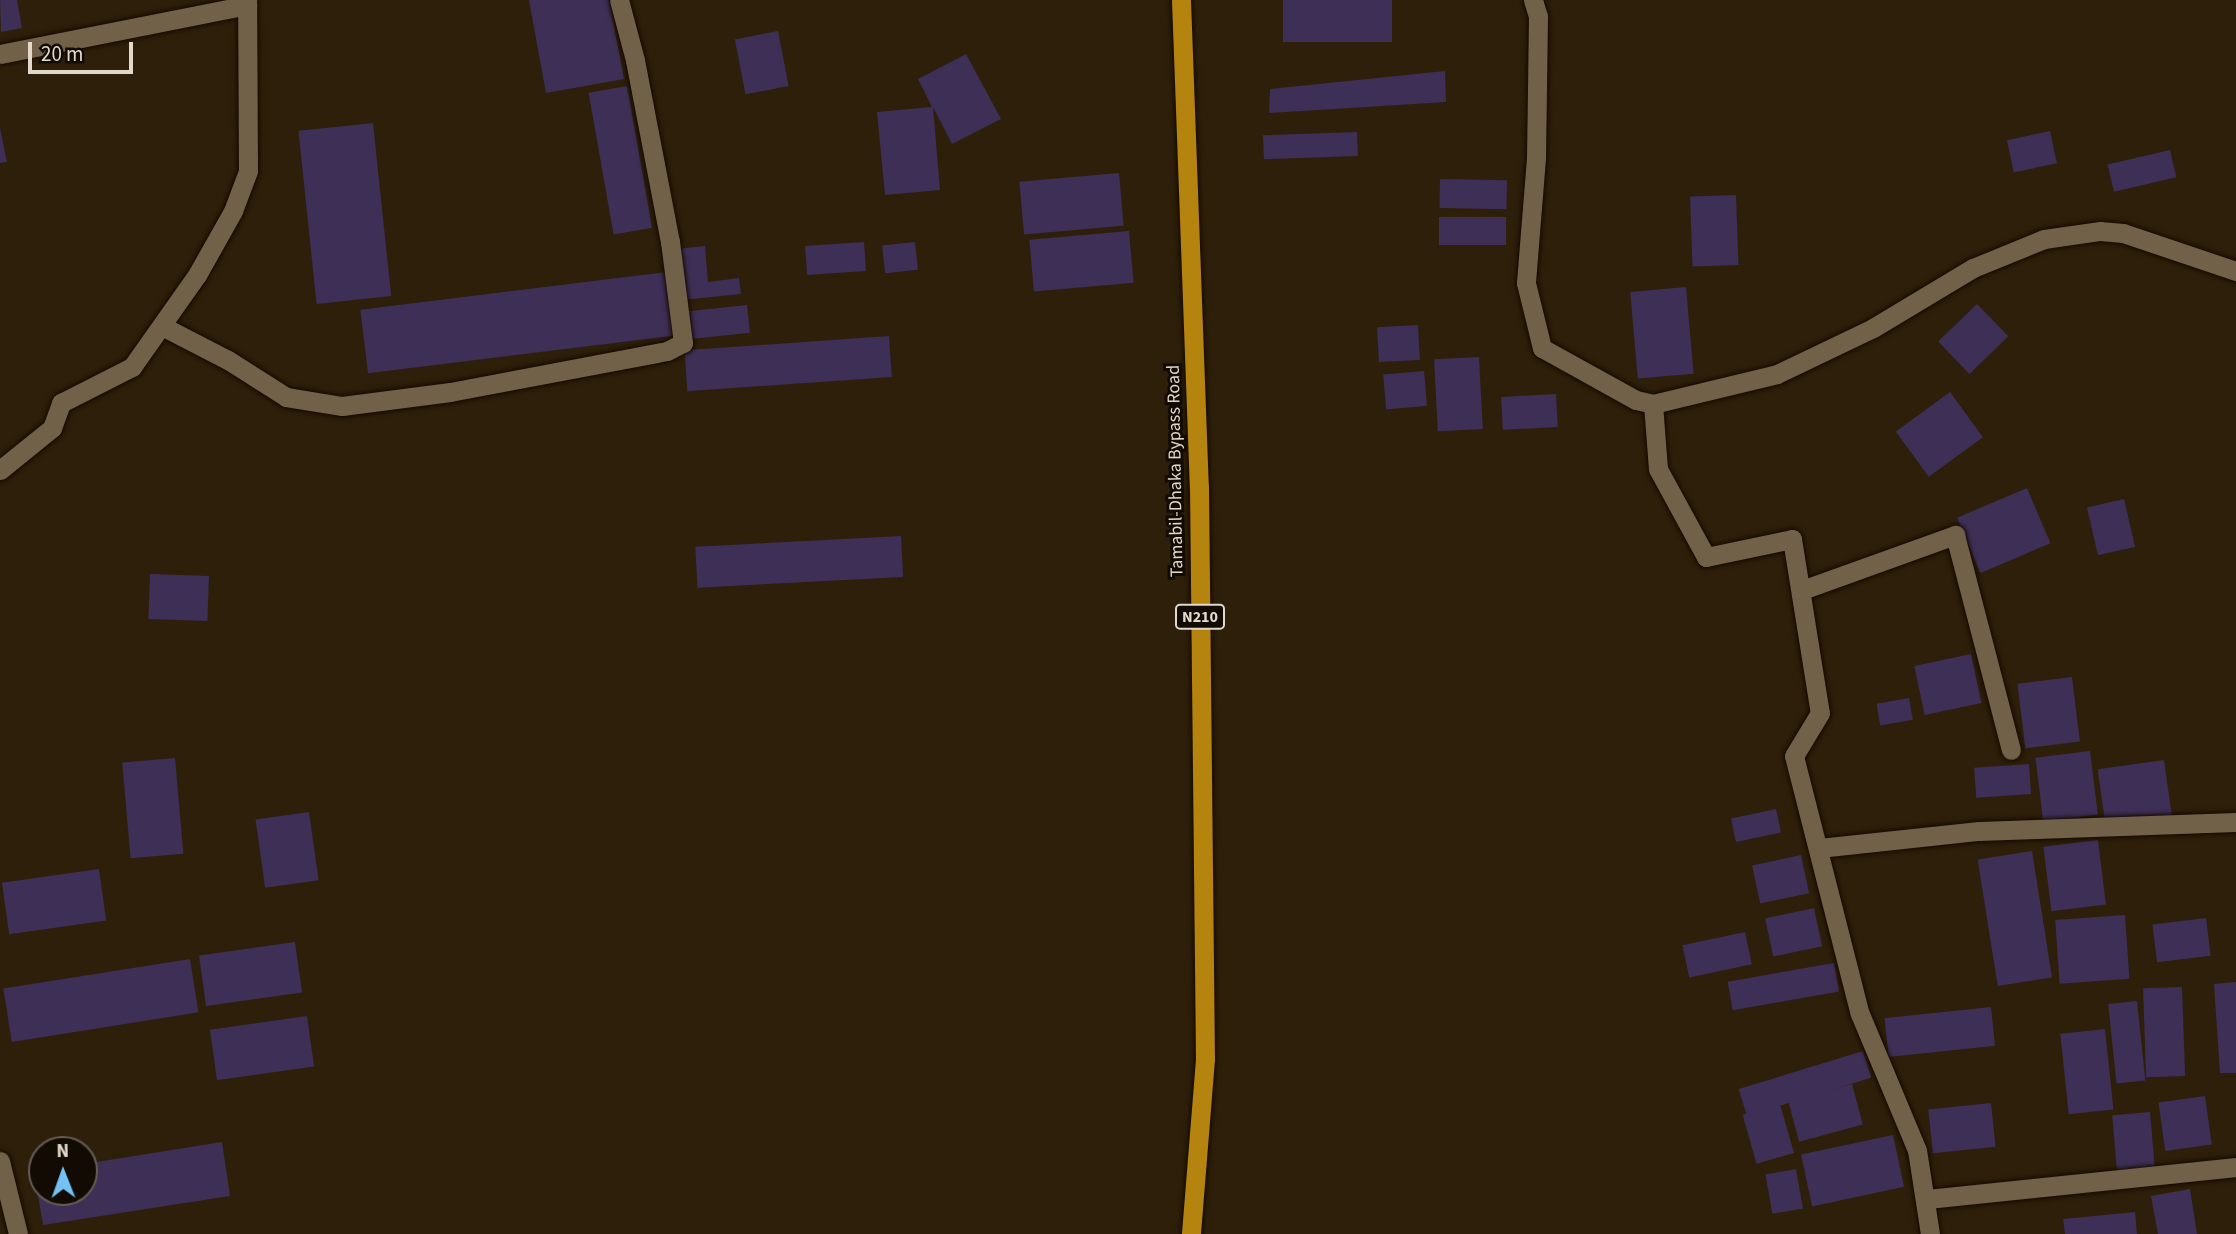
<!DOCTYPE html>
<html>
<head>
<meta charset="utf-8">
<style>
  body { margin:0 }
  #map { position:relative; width:2236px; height:1234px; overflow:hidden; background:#2d1f09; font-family:"Source Sans 3",sans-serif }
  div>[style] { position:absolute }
  .building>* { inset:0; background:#3e2f56; transform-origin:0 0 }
  .roads { filter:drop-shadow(0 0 2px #150900) drop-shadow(0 0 2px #150900) }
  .minor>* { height:19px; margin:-9.5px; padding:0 9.5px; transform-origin:9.5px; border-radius:9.5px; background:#716149 }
  .trunk>* { height:19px; margin:-9.5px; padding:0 9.5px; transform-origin:9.5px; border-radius:9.5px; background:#b4840e }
  span { translate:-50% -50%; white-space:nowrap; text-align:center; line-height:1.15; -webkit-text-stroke:6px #110b03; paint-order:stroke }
  .shield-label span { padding:2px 5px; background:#110b03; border:2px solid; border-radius:5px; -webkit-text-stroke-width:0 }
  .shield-label { font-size:16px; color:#e2d9cb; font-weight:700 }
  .street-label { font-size:18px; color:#e2d9cb }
  .north { position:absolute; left:28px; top:1136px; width:70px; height:70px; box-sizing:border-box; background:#110b03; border:2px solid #655d53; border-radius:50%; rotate:359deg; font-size:19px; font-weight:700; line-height:28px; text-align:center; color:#e2d9cb }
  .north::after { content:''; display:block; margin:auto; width:24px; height:32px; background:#73c1f5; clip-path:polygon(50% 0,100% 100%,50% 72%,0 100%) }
  .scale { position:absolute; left:28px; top:42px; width:105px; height:32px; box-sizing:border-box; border:4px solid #e2d9cb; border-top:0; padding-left:9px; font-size:21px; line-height:24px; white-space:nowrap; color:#e2d9cb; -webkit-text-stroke:5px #110b03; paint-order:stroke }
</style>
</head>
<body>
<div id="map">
  <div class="building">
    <i style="clip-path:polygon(0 0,17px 0,22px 28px,1px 32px)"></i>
    <i style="clip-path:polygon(529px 0,609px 0,624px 79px,546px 93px)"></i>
    <i style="left:1283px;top:0;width:109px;height:42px"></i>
    <i style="left:778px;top:31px;width:56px;height:44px;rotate:79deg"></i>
    <i style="clip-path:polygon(966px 54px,1001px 119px,952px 144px,933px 107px,940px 190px,885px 195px,877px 112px,932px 107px,918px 79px)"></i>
    <i style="clip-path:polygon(1445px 71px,1446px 102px,1269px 113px,1270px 89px)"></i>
    <i style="left:627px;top:86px;width:144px;height:39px;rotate:80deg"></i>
    <i style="left:373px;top:123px;width:174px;height:75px;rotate:84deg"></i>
    <i style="clip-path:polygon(0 128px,7px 162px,0 163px)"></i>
    <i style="left:2050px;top:131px;width:33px;height:44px;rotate:78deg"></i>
    <i style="left:1357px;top:132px;width:24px;height:94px;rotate:88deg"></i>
    <i style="left:2170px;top:150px;width:28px;height:64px;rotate:77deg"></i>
    <i style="left:1119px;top:173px;width:53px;height:100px;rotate:85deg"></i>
    <i style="left:1440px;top:179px;width:67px;height:29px;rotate:1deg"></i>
    <i style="left:1736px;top:195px;width:70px;height:46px;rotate:88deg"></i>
    <i style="left:1439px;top:217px;width:67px;height:28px"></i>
    <i style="left:1129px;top:231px;width:52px;height:100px;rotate:85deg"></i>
    <i style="left:864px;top:242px;width:29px;height:59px;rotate:86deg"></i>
    <i style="left:915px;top:242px;width:28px;height:33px;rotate:84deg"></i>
    <i style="clip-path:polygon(705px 246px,708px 282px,739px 278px,741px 294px,682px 300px,676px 249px)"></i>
    <i style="left:667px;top:272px;width:64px;height:309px;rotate:83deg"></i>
    <i style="left:1686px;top:287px;width:87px;height:56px;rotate:85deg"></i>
    <i style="left:1977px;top:304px;width:45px;height:54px;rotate:46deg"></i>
    <i style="left:747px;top:305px;width:28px;height:59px;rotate:84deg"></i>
    <i style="left:1418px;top:325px;width:35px;height:41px;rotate:87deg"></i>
    <i style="left:889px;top:336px;width:41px;height:205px;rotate:86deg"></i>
    <i style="left:1479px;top:357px;width:72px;height:45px;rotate:87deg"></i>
    <i style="left:1424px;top:371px;width:35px;height:41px;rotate:85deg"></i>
    <i style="left:1950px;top:392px;width:56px;height:67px;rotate:54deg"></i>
    <i style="left:1556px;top:394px;width:33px;height:55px;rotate:87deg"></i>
    <i style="left:2027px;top:488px;width:60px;height:76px;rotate:67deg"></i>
    <i style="left:2124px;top:499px;width:49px;height:38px;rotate:77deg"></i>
    <i style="left:901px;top:536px;width:41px;height:206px;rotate:87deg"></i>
    <i style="left:150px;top:574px;width:59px;height:45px;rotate:2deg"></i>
    <i style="left:1971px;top:654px;width:50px;height:58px;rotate:78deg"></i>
    <i style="left:2072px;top:677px;width:65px;height:55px;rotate:83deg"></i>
    <i style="left:1909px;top:698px;width:22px;height:33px;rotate:80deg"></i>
    <i style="left:2090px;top:751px;width:64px;height:55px;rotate:83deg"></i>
    <i style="left:175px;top:758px;width:96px;height:53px;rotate:85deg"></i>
    <i style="left:2164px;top:760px;width:57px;height:67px;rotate:82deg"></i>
    <i style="left:2029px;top:764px;width:30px;height:55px;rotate:86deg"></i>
    <i style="left:1776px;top:809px;width:24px;height:46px;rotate:78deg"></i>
    <i style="left:309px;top:812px;width:69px;height:54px;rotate:82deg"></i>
    <i style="left:2098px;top:840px;width:65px;height:55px;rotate:83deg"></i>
    <i style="left:2032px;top:851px;width:128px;height:55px;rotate:81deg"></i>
    <i style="left:1801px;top:855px;width:39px;height:50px;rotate:78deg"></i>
    <i style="left:99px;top:869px;width:52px;height:98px;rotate:82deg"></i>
    <i style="left:1814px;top:908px;width:39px;height:50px;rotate:78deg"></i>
    <i style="left:2125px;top:915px;width:64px;height:70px;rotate:86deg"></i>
    <i style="left:2206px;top:918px;width:38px;height:54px;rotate:83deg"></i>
    <i style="left:1745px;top:932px;width:33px;height:64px;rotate:78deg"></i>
    <i style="left:295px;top:942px;width:51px;height:97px;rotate:82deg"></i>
    <i style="left:190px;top:959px;width:54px;height:189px;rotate:81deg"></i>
    <i style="left:1834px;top:963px;width:29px;height:108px;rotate:80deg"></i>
    <i style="clip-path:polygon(2236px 982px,2236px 1073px,2220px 1073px,2214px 984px)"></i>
    <i style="left:2182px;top:987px;width:89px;height:39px;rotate:88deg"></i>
    <i style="left:2137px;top:1001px;width:80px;height:29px;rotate:84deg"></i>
    <i style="left:1991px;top:1007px;width:39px;height:107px;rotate:84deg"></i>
    <i style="left:307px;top:1016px;width:51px;height:98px;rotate:82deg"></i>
    <i style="left:2105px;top:1029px;width:81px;height:45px;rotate:84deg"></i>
    <i style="left:1863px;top:1051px;width:28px;height:130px;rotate:73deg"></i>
    <i style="left:1852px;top:1084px;width:42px;height:66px;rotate:75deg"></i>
    <i style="left:2205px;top:1096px;width:49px;height:47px;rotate:82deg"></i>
    <i style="left:1991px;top:1103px;width:44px;height:63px;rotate:84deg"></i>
    <i style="left:1780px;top:1104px;width:51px;height:39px;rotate:74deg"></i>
    <i style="left:2150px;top:1112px;width:56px;height:38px;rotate:85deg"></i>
    <i style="left:1893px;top:1135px;width:53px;height:94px;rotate:78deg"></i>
    <i style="clip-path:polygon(222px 1142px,230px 1196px,43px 1225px,34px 1172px,42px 1170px,42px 1192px,84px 1192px,84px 1164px)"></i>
    <i style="left:1796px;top:1169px;width:40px;height:31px;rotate:80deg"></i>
    <i style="clip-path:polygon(2190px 1189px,2197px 1234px,2158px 1234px,2151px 1196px)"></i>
    <i style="clip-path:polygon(2135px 1212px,2137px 1234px,2065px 1234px,2063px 1219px)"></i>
  </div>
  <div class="roads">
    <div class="minor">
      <i style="left:1533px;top:0;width:17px;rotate:73deg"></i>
      <i style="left:1538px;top:16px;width:142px;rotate:90.8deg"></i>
      <i style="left:1536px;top:158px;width:125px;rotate:94.6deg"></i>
      <i style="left:1526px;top:283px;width:67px;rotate:76.2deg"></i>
      <i style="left:1542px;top:348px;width:107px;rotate:29deg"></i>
      <i style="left:1636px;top:400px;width:17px;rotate:13deg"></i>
      <i style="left:1653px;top:404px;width:65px;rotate:85.6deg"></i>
      <i style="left:1658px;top:469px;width:100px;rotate:61.4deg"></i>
      <i style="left:1706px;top:557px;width:88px;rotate:-11.8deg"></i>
      <i style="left:1792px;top:539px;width:176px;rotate:80.9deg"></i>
      <i style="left:1820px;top:713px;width:50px;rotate:121.2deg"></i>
      <i style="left:1794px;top:756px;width:266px;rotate:75.7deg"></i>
      <i style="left:1860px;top:1014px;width:147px;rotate:67.3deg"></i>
      <i style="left:1917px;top:1150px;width:85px;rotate:81.2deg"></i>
      <i style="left:0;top:54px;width:252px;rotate:-11.2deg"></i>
      <i style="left:162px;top:326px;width:74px;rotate:27.3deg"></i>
      <i style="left:228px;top:360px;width:69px;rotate:32.5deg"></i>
      <i style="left:286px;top:397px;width:57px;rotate:9.1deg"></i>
      <i style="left:342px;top:406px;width:109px;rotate:-7.4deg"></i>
      <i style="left:450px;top:392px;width:221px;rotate:-10.7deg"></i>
      <i style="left:667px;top:351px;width:18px;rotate:-27deg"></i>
      <i style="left:683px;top:343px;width:102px;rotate:-97.3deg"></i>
      <i style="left:670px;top:242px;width:185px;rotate:-100.9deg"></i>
      <i style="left:635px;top:60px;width:62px;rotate:-104.9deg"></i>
      <i style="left:1653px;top:404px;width:128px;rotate:-13.6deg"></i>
      <i style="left:1777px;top:374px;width:106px;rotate:-25.6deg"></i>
      <i style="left:1873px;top:328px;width:117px;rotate:-31deg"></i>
      <i style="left:1973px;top:268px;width:77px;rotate:-22.2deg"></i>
      <i style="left:2044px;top:239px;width:57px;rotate:-8.1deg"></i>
      <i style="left:2100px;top:231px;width:23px;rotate:5deg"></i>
      <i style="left:2123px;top:233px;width:119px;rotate:18.6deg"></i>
      <i style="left:0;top:470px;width:67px;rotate:-38.9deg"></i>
      <i style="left:52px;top:428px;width:27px;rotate:-70deg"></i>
      <i style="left:61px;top:403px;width:80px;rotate:-26.9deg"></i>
      <i style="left:132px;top:367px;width:113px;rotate:-54.8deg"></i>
      <i style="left:197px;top:275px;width:73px;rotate:-60.6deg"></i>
      <i style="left:233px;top:211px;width:43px;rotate:-69.4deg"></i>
      <i style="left:248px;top:171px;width:171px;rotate:-90.3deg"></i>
      <i style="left:1802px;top:590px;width:163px;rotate:-19.8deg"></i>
      <i style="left:1955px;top:535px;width:222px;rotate:75.4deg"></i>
      <i style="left:1819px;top:848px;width:161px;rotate:-6.1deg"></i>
      <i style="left:1979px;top:831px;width:257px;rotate:-2deg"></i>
      <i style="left:0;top:1161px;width:75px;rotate:76.1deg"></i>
      <i style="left:1927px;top:1199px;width:311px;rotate:-5.9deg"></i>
    </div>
    <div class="trunk">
      <i style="left:1181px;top:0;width:487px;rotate:87.9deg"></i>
      <i style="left:1199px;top:487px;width:572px;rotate:89.4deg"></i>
      <i style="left:1205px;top:1059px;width:176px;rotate:94.6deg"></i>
    </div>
  </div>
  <div class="shield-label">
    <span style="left:1200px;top:617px">N210</span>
  </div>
  <div class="street-label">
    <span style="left:1176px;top:471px;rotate:-91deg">Tamabil-Dhaka Bypass Road</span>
  </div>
  <div class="north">N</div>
  <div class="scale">20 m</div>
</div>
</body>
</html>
